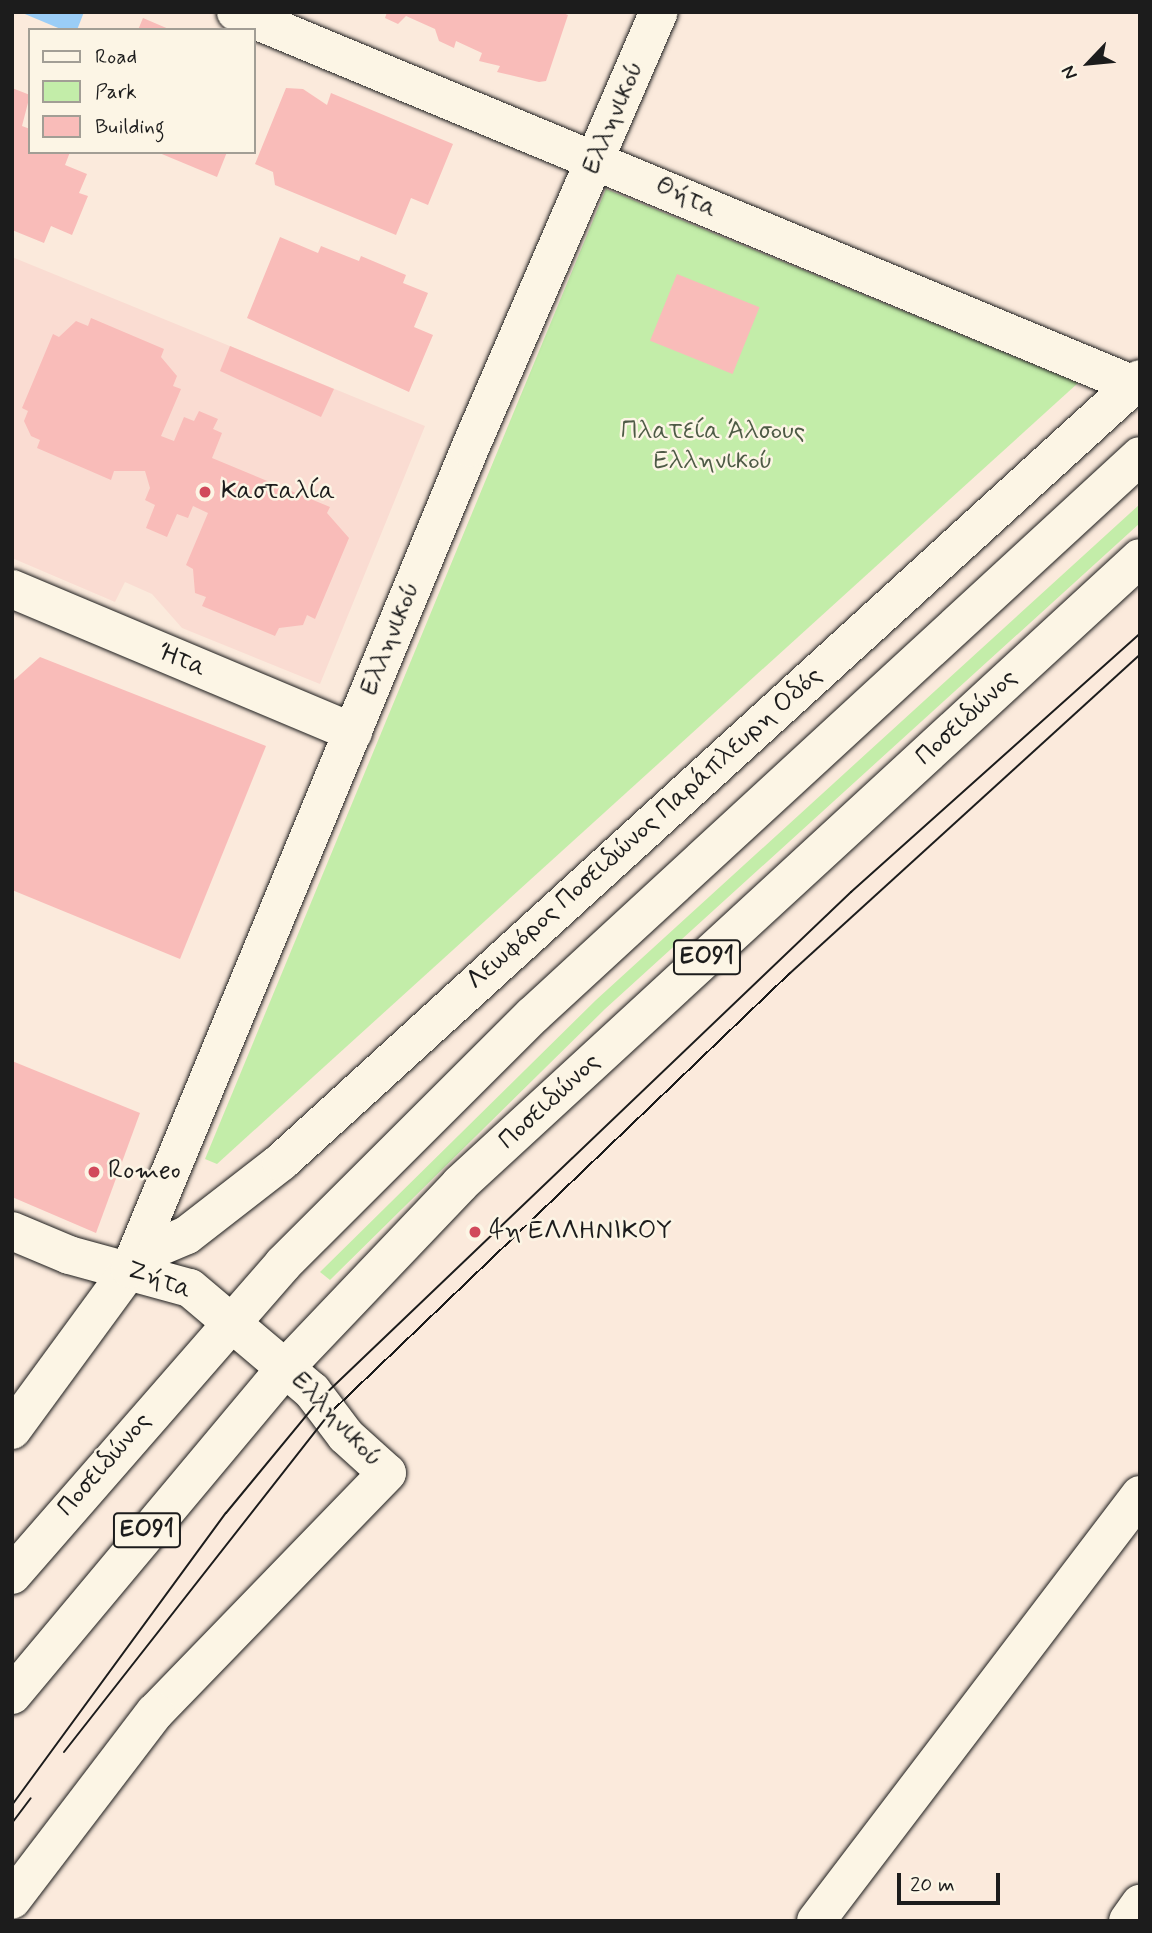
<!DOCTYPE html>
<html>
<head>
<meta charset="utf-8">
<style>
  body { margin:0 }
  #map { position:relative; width:1152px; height:1933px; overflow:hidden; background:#fbeadc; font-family:Mynerve,sans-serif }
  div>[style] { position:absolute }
  .built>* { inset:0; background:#fadcd2 }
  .green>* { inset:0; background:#c3eda9 }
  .water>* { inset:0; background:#9acdf7 }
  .building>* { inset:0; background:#f9bcb9; transform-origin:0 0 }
  .roads { filter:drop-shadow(0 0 2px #1c1c1c) drop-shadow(0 0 2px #1c1c1c) }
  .minor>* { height:38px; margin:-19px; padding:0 19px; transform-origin:19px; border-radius:19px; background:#fcf5e5 }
  .highway>* { height:38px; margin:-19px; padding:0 19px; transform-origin:19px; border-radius:19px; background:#fcf5e5 }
  .tram>* { height:2px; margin:-1px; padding:0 1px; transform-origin:1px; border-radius:1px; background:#1c1c1c }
  .dots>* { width:19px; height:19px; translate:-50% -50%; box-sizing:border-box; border:4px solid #fcf5e5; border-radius:50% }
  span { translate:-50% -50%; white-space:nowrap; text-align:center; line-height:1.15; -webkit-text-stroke:5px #fcf5e5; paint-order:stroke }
  .shield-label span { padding:2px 5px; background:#fcf5e5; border:2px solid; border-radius:5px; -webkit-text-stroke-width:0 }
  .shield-label { font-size:24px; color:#1c1c1c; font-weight:700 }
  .street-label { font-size:26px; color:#1c1c1c }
  .park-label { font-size:26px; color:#4e5b46 }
  .poi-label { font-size:26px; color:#1c1c1c }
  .left { translate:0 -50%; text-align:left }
  .frame { position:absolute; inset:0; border:14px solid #1c1c1c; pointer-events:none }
  .legend { position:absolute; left:28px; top:28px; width:228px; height:126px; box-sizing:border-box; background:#fcf5e5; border:2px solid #a29e95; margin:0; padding:9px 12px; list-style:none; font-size:21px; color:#1c1c1c }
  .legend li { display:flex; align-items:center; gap:14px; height:35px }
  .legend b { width:35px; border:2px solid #a29e95 }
  .north { position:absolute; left:1054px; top:28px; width:70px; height:70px; -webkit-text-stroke:5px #fcf5e5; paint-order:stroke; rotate:244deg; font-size:19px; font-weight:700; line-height:28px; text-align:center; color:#1c1c1c }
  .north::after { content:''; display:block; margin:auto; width:24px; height:32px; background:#1c1c1c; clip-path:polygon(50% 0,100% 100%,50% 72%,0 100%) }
  .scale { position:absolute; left:897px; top:1873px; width:103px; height:32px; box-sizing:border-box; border:4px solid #1c1c1c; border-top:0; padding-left:9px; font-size:21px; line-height:24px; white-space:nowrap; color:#1c1c1c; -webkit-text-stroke:5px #fcf5e5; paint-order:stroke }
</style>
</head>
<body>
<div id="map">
  <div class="built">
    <i style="clip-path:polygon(12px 257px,425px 426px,320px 684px,182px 628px,152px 594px,125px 582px,115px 602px,12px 558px)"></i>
  </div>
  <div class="green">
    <i style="clip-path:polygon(606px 189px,1078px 383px,217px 1164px,205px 1159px)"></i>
    <i style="clip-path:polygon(1140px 504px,1140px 523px,605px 1009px,330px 1280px,320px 1272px,596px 1000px)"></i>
  </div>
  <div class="water">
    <i style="clip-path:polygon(20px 12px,84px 12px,77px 30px,63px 30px)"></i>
  </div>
  <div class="building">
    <i style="clip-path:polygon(387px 12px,561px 12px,568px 15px,546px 81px,539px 82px,497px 72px,500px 66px,479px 61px,482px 53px,456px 41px,454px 48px,439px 41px,435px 29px,406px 16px,398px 24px,385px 18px)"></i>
    <i style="clip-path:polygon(143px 18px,171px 30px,138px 30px)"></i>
    <i style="clip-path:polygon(12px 88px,30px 95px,22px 126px,30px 129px,30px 152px,70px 152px,65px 165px,87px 174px,79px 193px,88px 196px,72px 235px,51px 226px,44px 243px,12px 230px)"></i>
    <i style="clip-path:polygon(286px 88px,303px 89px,327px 105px,331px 93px,453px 144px,428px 205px,411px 198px,396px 235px,275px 185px,273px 172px,255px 164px)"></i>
    <i style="clip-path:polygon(157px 152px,227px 152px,217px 177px)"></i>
    <i style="clip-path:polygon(280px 237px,318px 253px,321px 246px,359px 261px,361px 256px,406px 275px,403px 283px,428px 293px,414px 327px,433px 335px,409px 392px,247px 318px)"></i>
    <i style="left:677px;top:274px;width:89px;height:72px;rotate:22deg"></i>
    <i style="clip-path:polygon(91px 318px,164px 349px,161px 357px,177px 376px,173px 386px,181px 389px,161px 436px,174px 441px,184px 417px,194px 421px,199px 411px,218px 419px,213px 429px,222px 433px,212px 458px,330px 507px,327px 513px,349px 538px,315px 619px,307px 615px,303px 625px,279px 628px,275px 636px,202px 606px,206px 597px,195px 593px,193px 569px,186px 565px,208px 513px,193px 506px,188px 518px,177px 514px,167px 537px,146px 528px,155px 505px,145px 500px,150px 488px,145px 471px,114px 471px,111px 480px,37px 448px,40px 440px,31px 436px,24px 421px,28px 411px,22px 408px,53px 334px,59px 337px,76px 321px,88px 326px)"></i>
    <i style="clip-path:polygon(230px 346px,334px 389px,321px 417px,220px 371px)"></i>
    <i style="clip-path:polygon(40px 657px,266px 746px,180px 959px,12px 890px,12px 682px)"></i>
    <i style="clip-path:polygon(12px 1061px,140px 1113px,96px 1233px,12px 1197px)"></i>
  </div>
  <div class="roads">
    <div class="minor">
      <i style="left:236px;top:12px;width:972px;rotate:22.56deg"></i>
      <i style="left:12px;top:589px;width:370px;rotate:22.8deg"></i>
      <i style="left:12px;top:1231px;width:62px;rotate:22.8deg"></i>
      <i style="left:69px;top:1255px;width:125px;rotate:15.3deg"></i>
      <i style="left:190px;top:1288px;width:160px;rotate:40.2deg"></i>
      <i style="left:312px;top:1391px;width:56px;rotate:52.9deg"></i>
      <i style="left:346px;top:1436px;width:55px;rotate:42.1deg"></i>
      <i style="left:387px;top:1473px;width:333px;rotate:134.1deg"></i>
      <i style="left:155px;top:1712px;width:236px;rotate:127.3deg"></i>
      <i style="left:135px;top:1257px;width:56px;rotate:-22.9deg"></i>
      <i style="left:187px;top:1235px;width:119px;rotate:-37.8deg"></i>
      <i style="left:281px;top:1162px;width:1162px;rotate:-42.35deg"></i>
      <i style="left:12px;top:1430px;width:200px;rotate:-53.8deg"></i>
      <i style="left:130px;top:1269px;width:889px;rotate:-67.5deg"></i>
      <i style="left:470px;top:448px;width:475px;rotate:-66.6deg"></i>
      <i style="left:816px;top:1921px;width:535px;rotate:-52.74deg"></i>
      <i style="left:1128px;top:1921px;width:21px;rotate:-55deg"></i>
    </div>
    <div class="highway">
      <i style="left:12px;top:1575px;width:413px;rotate:-48.9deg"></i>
      <i style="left:283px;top:1264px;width:353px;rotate:-44.9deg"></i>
      <i style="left:533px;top:1015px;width:825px;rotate:-42.64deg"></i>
      <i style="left:12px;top:1695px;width:427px;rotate:-50.1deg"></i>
      <i style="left:286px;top:1367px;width:253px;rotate:-46.4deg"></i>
      <i style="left:460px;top:1184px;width:924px;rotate:-42.63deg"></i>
    </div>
  </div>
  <div class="tram">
    <i style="left:64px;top:1752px;width:429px;rotate:-51.9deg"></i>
    <i style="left:329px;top:1414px;width:637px;rotate:-43.73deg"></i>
    <i style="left:789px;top:974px;width:474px;rotate:-42.3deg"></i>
    <i style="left:12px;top:1805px;width:362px;rotate:-53.8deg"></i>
    <i style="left:226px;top:1513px;width:146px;rotate:-50.5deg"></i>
    <i style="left:319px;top:1400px;width:736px;rotate:-43.68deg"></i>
    <i style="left:851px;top:892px;width:387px;rotate:-41.8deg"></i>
    <i style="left:12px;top:1823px;width:31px;rotate:-53deg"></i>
  </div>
  <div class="dots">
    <i style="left:205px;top:492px;background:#d1495b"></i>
    <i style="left:94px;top:1172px;background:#d1495b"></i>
    <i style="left:475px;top:1232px;background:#d1495b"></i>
  </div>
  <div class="shield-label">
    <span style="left:707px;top:957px">ΕΟ91</span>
    <span style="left:147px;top:1530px">ΕΟ91</span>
  </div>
  <div class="street-label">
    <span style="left:614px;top:118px;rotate:-67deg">Ελληνικού</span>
    <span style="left:686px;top:198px;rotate:24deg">Θήτα</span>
    <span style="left:391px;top:639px;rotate:-68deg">Ελληνικού</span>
    <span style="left:182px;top:661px;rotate:23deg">Ήτα</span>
    <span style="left:967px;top:718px;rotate:-43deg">Ποσειδώνος</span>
    <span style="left:645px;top:829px;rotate:-42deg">Λεωφόρος Ποσειδώνος Παράπλευρη Οδός</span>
    <span style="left:550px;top:1102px;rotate:-43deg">Ποσειδώνος</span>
    <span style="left:159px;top:1281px;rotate:20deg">Ζήτα</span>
    <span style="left:336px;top:1420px;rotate:47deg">Ελληνικού</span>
    <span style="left:105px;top:1465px;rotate:-49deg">Ποσειδώνος</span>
  </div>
  <div class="park-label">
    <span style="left:713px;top:447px">Πλατεία Άλσους<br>Ελληνικού</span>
  </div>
  <div class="poi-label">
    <span class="left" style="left:221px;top:492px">Κασταλία</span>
    <span class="left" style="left:108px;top:1172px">Romeo</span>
    <span class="left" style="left:489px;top:1232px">4η ΕΛΛΗΝΙΚΟΥ</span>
  </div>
  <div class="frame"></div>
  <ul class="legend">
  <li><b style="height:9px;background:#fcf5e5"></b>Road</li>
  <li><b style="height:19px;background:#c3eda9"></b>Park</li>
  <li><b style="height:19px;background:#f9bcb9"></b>Building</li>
  </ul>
  <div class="north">N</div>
  <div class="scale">20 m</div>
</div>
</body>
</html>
